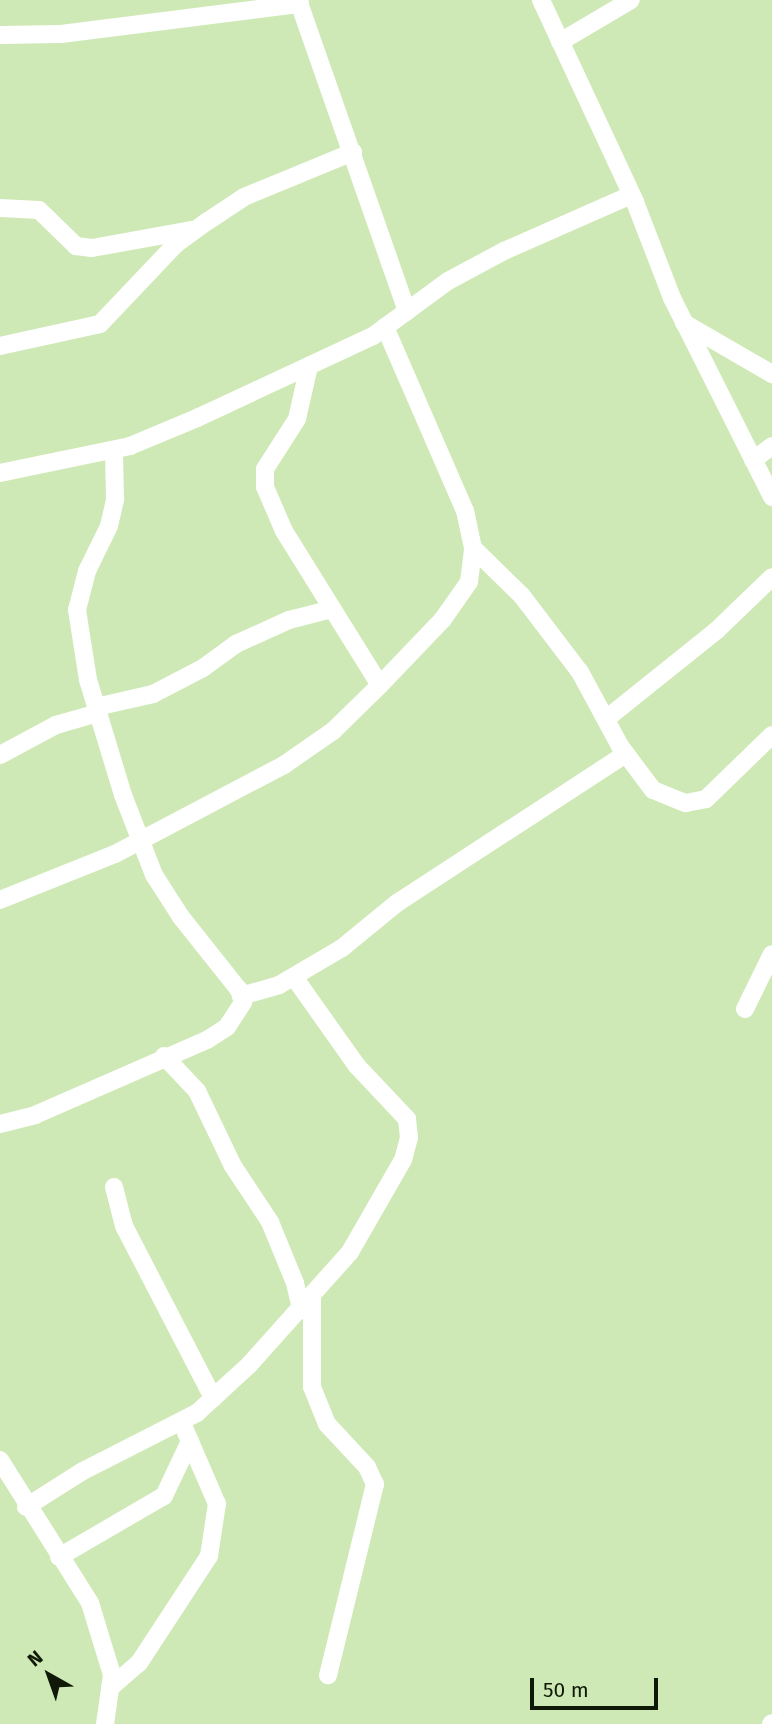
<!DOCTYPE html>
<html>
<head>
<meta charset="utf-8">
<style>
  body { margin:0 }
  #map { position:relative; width:772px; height:1724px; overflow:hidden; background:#cee9b5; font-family:"Fira Sans",sans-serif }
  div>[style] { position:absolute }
  .minor>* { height:18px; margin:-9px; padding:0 9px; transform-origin:9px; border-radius:9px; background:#fff }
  span { translate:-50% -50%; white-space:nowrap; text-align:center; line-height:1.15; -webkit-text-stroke:5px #cee9b5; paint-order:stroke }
  .north { position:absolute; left:14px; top:1640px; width:70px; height:70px; -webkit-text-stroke:5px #cee9b5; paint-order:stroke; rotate:320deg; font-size:19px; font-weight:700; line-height:28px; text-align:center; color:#101907 }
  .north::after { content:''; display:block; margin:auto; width:24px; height:32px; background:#101907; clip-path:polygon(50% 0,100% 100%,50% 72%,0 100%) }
  .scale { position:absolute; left:530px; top:1678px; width:128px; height:32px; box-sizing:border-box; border:4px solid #101907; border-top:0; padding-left:9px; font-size:21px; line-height:24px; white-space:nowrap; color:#101907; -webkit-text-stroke:5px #cee9b5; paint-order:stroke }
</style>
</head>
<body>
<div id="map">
  <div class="minor">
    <i style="left:298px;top:0;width:330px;rotate:70.7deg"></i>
    <i style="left:541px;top:0;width:223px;rotate:65deg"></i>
    <i style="left:635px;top:202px;width:103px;rotate:68.9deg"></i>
    <i style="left:672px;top:298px;width:223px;rotate:63.3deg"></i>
    <i style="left:0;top:35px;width:61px;rotate:-0.9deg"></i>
    <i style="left:61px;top:34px;width:241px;rotate:-7.2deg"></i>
    <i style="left:560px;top:42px;width:82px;rotate:-30.6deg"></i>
    <i style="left:0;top:208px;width:39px;rotate:3deg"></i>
    <i style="left:39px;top:210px;width:52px;rotate:44.2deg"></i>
    <i style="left:76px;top:246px;width:16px;rotate:7deg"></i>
    <i style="left:92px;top:248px;width:102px;rotate:-10.2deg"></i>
    <i style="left:684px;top:323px;width:102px;rotate:30.1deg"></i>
    <i style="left:0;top:346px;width:102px;rotate:-12.4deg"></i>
    <i style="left:100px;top:324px;width:110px;rotate:-46.5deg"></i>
    <i style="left:176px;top:244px;width:39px;rotate:-36deg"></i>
    <i style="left:208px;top:221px;width:43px;rotate:-33.7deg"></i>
    <i style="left:244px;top:197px;width:118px;rotate:-22.4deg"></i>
    <i style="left:309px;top:366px;width:54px;rotate:102.8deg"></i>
    <i style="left:297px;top:419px;width:59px;rotate:122.6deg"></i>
    <i style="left:265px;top:469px;width:18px;rotate:90deg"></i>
    <i style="left:265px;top:487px;width:48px;rotate:66.6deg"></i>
    <i style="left:284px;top:531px;width:181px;rotate:58.1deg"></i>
    <i style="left:753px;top:460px;width:24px;rotate:-36deg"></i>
    <i style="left:0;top:473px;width:133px;rotate:-11.7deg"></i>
    <i style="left:130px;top:446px;width:73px;rotate:-22.7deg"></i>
    <i style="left:197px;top:418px;width:194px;rotate:-25deg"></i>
    <i style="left:373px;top:336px;width:93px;rotate:-36.3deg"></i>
    <i style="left:448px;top:281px;width:64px;rotate:-28.2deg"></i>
    <i style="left:504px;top:251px;width:139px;rotate:-23.8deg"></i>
    <i style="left:473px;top:548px;width:69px;rotate:44.4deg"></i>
    <i style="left:522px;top:596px;width:96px;rotate:52.7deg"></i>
    <i style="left:580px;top:672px;width:84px;rotate:61.6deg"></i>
    <i style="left:620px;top:746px;width:55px;rotate:53.1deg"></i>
    <i style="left:653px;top:790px;width:35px;rotate:22deg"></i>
    <i style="left:686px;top:803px;width:20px;rotate:-11deg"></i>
    <i style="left:706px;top:799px;width:92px;rotate:-44.1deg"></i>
    <i style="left:96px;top:707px;width:58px;rotate:-12.8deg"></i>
    <i style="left:153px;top:694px;width:56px;rotate:-27.5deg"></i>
    <i style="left:203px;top:668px;width:41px;rotate:-36deg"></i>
    <i style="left:236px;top:644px;width:58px;rotate:-24.4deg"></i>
    <i style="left:289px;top:620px;width:44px;rotate:-14.3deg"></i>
    <i style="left:606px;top:719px;width:142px;rotate:-38.7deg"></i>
    <i style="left:717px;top:630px;width:76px;rotate:-43.9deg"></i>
    <i style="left:0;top:755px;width:64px;rotate:-28.2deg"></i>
    <i style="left:56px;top:725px;width:44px;rotate:-15.9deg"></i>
    <i style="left:0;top:900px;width:124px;rotate:-21.8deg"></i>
    <i style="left:115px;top:854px;width:191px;rotate:-27.8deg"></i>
    <i style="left:284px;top:765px;width:60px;rotate:-34.8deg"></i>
    <i style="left:333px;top:731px;width:66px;rotate:-44.4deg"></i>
    <i style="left:380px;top:685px;width:91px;rotate:-46.3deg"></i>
    <i style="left:443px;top:619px;width:45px;rotate:-54.9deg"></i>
    <i style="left:469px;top:582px;width:34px;rotate:-83deg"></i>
    <i style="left:473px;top:548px;width:38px;rotate:-102deg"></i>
    <i style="left:465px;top:511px;width:201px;rotate:-113.5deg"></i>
    <i style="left:241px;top:996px;width:40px;rotate:-16deg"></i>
    <i style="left:279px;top:985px;width:73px;rotate:-30.4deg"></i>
    <i style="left:342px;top:948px;width:71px;rotate:-39.3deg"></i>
    <i style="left:397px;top:903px;width:273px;rotate:-33.1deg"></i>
    <i style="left:745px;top:1009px;width:61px;rotate:-63.9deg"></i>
    <i style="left:164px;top:1056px;width:48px;rotate:46.7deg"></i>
    <i style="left:197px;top:1091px;width:83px;rotate:64.4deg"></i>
    <i style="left:233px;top:1166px;width:67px;rotate:56.5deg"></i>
    <i style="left:270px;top:1222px;width:66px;rotate:67.7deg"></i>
    <i style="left:295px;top:1283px;width:28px;rotate:77deg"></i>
    <i style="left:0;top:1124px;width:36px;rotate:-14deg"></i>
    <i style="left:35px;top:1115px;width:188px;rotate:-23.6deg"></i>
    <i style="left:207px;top:1040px;width:24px;rotate:-33deg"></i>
    <i style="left:227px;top:1027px;width:30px;rotate:-57deg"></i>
    <i style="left:243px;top:1002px;width:13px;rotate:-108deg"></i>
    <i style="left:239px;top:990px;width:93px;rotate:-128.5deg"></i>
    <i style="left:181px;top:917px;width:50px;rotate:-122.7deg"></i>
    <i style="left:154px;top:875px;width:86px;rotate:-111.2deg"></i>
    <i style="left:123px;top:795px;width:120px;rotate:-106.9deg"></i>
    <i style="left:88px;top:680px;width:71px;rotate:-98.9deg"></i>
    <i style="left:77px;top:610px;width:40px;rotate:-75.6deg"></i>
    <i style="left:87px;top:571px;width:50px;rotate:-63.9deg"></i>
    <i style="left:109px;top:526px;width:28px;rotate:-77deg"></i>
    <i style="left:115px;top:499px;width:49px;rotate:-91.2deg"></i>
    <i style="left:114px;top:1187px;width:40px;rotate:75.6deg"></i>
    <i style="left:124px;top:1226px;width:194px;rotate:62.6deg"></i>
    <i style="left:312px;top:1296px;width:91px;rotate:90deg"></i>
    <i style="left:312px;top:1387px;width:40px;rotate:68deg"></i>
    <i style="left:327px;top:1424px;width:59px;rotate:47.1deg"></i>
    <i style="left:367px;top:1467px;width:19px;rotate:65deg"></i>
    <i style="left:375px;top:1484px;width:197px;rotate:103.8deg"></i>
    <i style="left:0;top:1460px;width:169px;rotate:57.8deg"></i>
    <i style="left:90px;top:1603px;width:75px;rotate:73deg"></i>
    <i style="left:112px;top:1675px;width:49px;rotate:98.1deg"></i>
    <i style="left:26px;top:1507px;width:67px;rotate:-32.3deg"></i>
    <i style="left:83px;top:1471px;width:128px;rotate:-27deg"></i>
    <i style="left:197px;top:1413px;width:22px;rotate:-43deg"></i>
    <i style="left:213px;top:1398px;width:49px;rotate:-42.5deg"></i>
    <i style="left:249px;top:1365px;width:152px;rotate:-48.2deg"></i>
    <i style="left:350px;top:1252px;width:106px;rotate:-60.1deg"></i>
    <i style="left:403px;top:1160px;width:23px;rotate:-75deg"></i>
    <i style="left:409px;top:1138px;width:19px;rotate:-96deg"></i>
    <i style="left:407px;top:1119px;width:73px;rotate:-133.3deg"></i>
    <i style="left:357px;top:1066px;width:109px;rotate:-125.3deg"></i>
    <i style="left:59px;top:1557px;width:121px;rotate:-30.2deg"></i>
    <i style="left:164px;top:1496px;width:61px;rotate:-64.7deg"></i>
    <i style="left:110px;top:1688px;width:38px;rotate:-41deg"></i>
    <i style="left:139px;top:1663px;width:128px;rotate:-56.8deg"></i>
    <i style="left:209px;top:1556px;width:53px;rotate:-81.3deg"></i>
    <i style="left:217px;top:1504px;width:90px;rotate:-113.4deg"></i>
    <i style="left:771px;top:1724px;width:1px;rotate:-45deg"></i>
  </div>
  <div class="north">N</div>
  <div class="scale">50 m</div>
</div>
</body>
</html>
